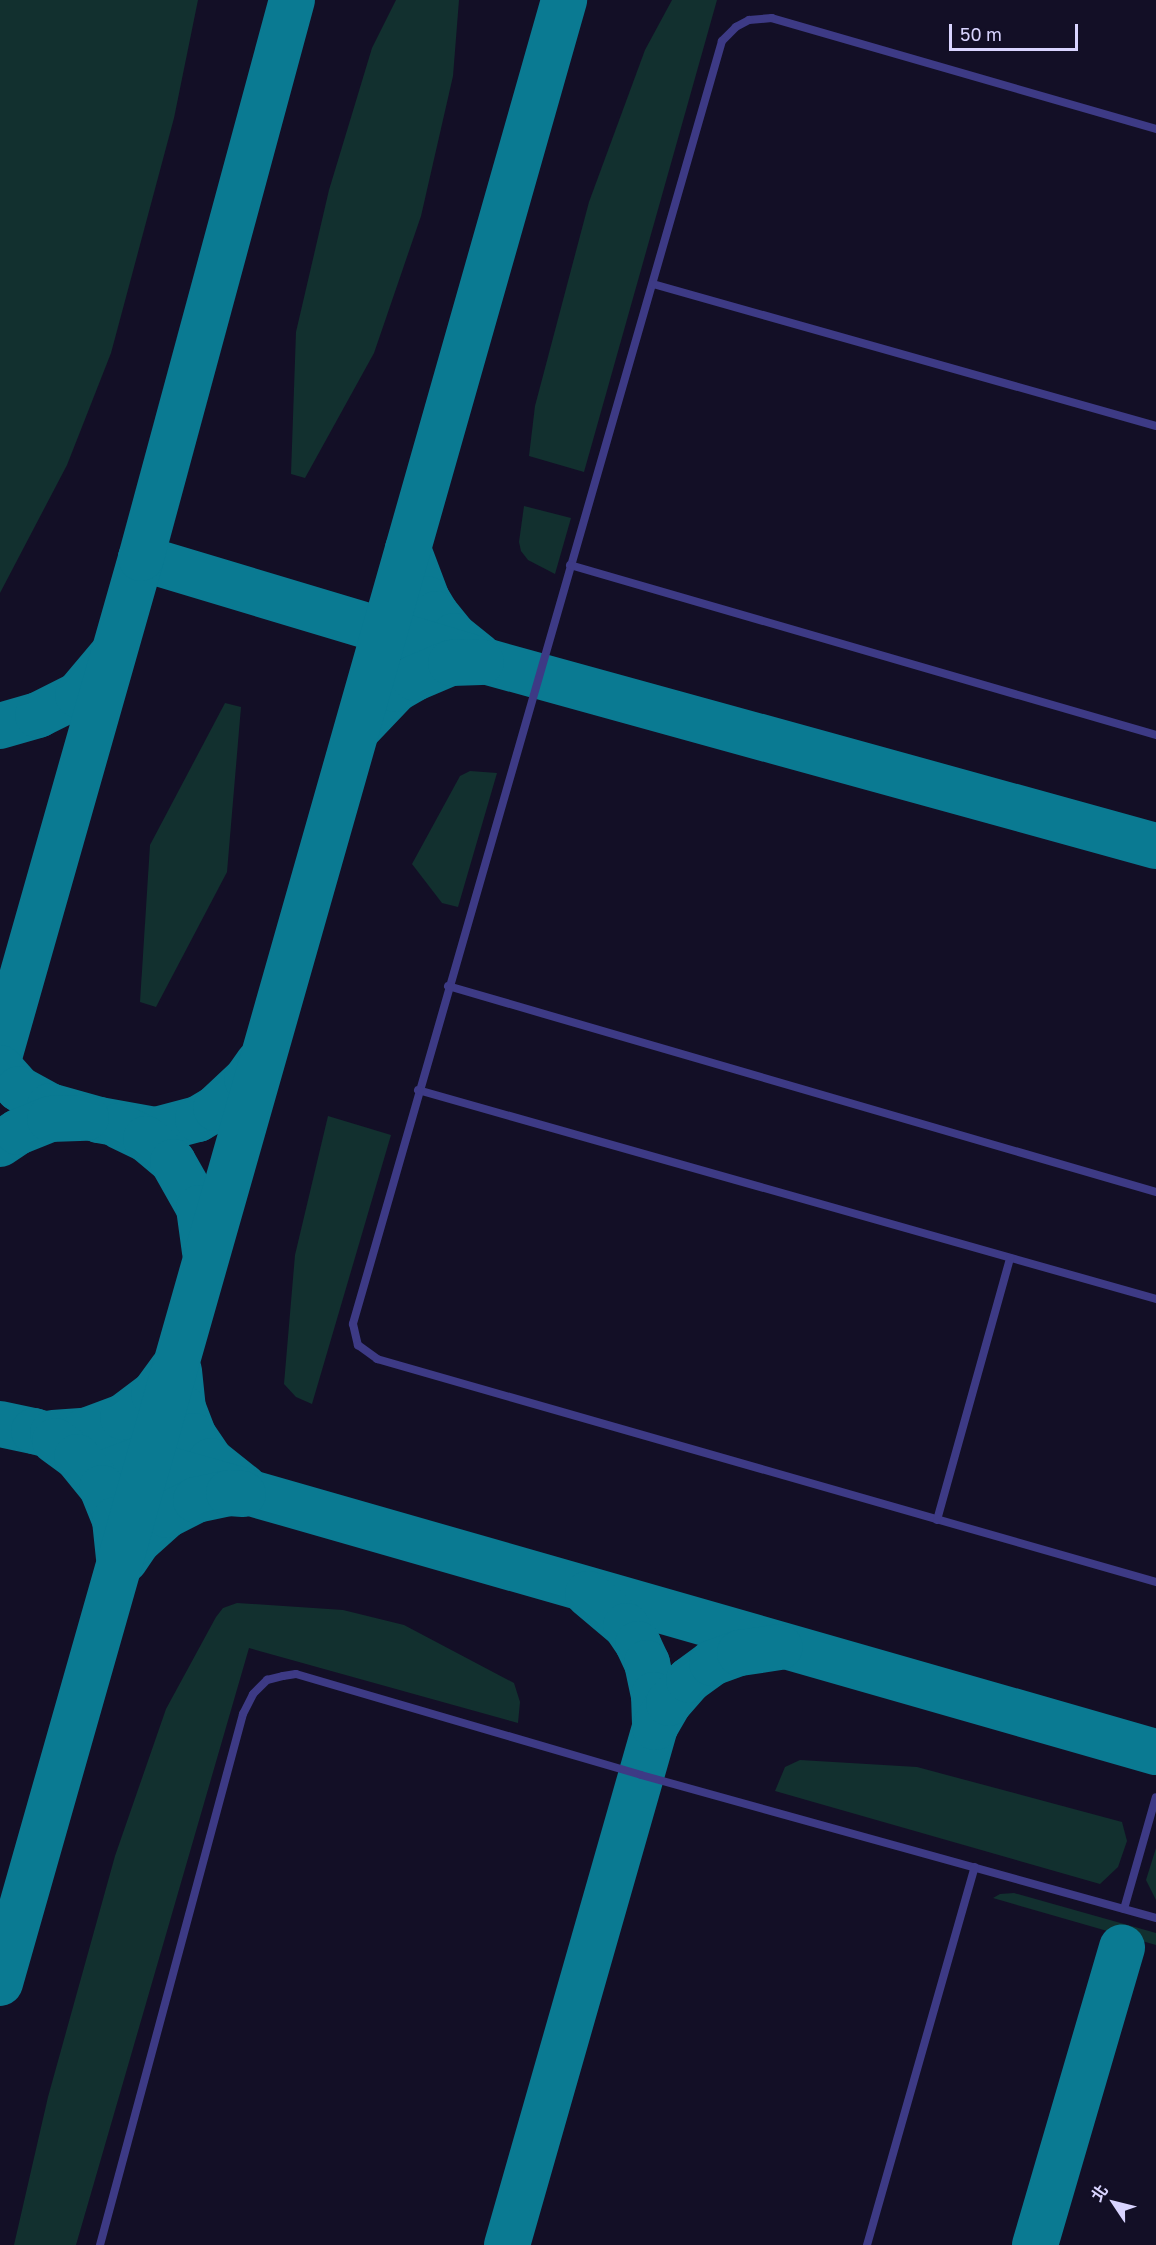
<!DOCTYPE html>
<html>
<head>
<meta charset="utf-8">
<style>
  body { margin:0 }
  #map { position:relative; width:1156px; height:2245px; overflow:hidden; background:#130f26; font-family:"Golos Text","Noto Sans TC",sans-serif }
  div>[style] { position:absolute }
  .green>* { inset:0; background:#12302f }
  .taxiway>* { height:46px; margin:-23px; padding:0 23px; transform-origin:23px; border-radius:23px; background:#0a7a92 }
  .lane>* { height:8px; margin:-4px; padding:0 4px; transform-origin:4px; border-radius:4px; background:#3d3a85 }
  span { translate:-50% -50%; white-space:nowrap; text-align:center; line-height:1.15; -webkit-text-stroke:6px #130f26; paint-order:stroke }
  .north { position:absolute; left:1084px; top:2173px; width:60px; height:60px; -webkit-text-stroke:4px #130f26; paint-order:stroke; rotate:305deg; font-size:16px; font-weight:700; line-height:24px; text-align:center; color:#d9d4ff }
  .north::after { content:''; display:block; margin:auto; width:21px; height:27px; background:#d9d4ff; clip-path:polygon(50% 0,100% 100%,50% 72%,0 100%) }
  .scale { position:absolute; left:949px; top:24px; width:129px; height:27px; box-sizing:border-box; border:3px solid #d9d4ff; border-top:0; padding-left:8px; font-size:18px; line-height:21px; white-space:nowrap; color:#d9d4ff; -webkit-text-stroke:4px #130f26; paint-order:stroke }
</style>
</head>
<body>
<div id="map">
  <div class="green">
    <i style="clip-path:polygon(0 0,198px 0,174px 118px,111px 353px,67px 465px,0 593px)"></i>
    <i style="clip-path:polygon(396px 0,459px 0,453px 76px,421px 216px,374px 353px,305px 478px,291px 474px,296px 332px,329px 190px,372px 48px)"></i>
    <i style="clip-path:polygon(672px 0,717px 0,584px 472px,529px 456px,535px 406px,589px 202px,645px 50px)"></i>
    <i style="clip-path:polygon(524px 506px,571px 518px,555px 574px,528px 560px,521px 551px,519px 542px)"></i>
    <i style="clip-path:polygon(225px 703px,241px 707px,227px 872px,156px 1007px,140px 1002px,150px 845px)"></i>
    <i style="clip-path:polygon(470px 771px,497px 773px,458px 907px,442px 903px,412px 864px,460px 776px)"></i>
    <i style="clip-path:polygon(328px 1116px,391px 1135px,312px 1404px,296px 1397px,284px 1384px,295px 1255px)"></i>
    <i style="clip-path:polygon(237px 1603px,343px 1610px,404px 1625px,514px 1683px,520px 1702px,518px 1723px,249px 1648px,76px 2245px,14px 2245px,48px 2097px,115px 1856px,166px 1709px,216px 1617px,223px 1608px)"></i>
    <i style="clip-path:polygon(800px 1760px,917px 1767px,1122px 1822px,1127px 1841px,1118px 1867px,1100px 1884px,775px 1791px,785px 1767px)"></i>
    <i style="clip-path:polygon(1156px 1848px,1156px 1900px,1146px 1880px)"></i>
    <i style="clip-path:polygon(1014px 1893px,1156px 1933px,1156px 1945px,993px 1898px,1000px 1894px)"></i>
  </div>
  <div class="taxiway">
    <i style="left:408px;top:549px;width:53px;rotate:69.2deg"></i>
    <i style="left:427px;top:599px;width:17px;rotate:59deg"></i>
    <i style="left:436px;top:614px;width:28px;rotate:51deg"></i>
    <i style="left:454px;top:636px;width:32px;rotate:39deg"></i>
    <i style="left:141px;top:558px;width:362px;rotate:16.7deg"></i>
    <i style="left:488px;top:662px;width:693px;rotate:15.4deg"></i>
    <i style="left:0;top:726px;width:40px;rotate:-16deg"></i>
    <i style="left:38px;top:715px;width:45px;rotate:-26.6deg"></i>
    <i style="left:78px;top:695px;width:50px;rotate:-49.9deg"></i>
    <i style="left:359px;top:728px;width:54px;rotate:-46.5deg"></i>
    <i style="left:396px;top:689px;width:22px;rotate:-30deg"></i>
    <i style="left:415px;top:678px;width:39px;rotate:-23deg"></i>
    <i style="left:451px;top:663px;width:30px;rotate:-2deg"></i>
    <i style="left:0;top:1054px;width:516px;rotate:-74.13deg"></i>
    <i style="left:141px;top:558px;width:578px;rotate:-74.86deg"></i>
    <i style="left:0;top:1068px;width:28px;rotate:48deg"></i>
    <i style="left:19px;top:1089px;width:35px;rotate:29deg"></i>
    <i style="left:50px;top:1106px;width:51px;rotate:15.9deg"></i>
    <i style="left:99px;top:1120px;width:58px;rotate:10deg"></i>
    <i style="left:156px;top:1130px;width:43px;rotate:-14.7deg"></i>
    <i style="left:198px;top:1119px;width:21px;rotate:-31deg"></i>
    <i style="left:216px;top:1108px;width:42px;rotate:-43.1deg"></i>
    <i style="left:247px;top:1079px;width:19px;rotate:-55deg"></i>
    <i style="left:119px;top:1126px;width:30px;rotate:26deg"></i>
    <i style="left:146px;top:1139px;width:35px;rotate:40deg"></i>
    <i style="left:173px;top:1162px;width:53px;rotate:60.5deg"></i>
    <i style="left:199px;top:1208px;width:44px;rotate:82.2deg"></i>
    <i style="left:0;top:1144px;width:22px;rotate:-34deg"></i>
    <i style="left:18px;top:1132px;width:35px;rotate:-22deg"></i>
    <i style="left:50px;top:1119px;width:36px;rotate:-2deg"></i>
    <i style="left:179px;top:1371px;width:37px;rotate:84deg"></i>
    <i style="left:183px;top:1408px;width:30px;rotate:69deg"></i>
    <i style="left:194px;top:1436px;width:30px;rotate:56deg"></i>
    <i style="left:211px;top:1461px;width:43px;rotate:38.5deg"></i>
    <i style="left:0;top:1424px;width:35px;rotate:12deg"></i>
    <i style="left:34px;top:1431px;width:1167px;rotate:15.97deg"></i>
    <i style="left:53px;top:1433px;width:32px;rotate:-4deg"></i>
    <i style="left:85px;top:1431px;width:40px;rotate:-20.2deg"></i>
    <i style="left:123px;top:1417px;width:39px;rotate:-37deg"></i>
    <i style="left:154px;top:1394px;width:31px;rotate:-54deg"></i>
    <i style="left:55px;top:1441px;width:27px;rotate:36deg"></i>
    <i style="left:77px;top:1457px;width:40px;rotate:51deg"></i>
    <i style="left:102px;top:1488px;width:35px;rotate:68deg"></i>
    <i style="left:115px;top:1520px;width:37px;rotate:84deg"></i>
    <i style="left:125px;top:1560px;width:23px;rotate:-56deg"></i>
    <i style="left:138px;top:1541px;width:39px;rotate:-42deg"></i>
    <i style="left:167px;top:1515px;width:33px;rotate:-27deg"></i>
    <i style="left:196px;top:1500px;width:34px;rotate:-12deg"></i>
    <i style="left:229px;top:1493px;width:14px;rotate:4deg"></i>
    <i style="left:588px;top:1594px;width:50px;rotate:40.1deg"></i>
    <i style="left:626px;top:1626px;width:22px;rotate:56deg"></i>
    <i style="left:638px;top:1644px;width:21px;rotate:65deg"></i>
    <i style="left:647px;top:1663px;width:33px;rotate:78deg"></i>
    <i style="left:654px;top:1695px;width:32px;rotate:88deg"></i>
    <i style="left:0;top:1983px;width:2062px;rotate:-74.12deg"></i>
    <i style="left:507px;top:2245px;width:539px;rotate:-74.05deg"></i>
    <i style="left:655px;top:1727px;width:28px;rotate:-60deg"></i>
    <i style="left:669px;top:1703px;width:30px;rotate:-49deg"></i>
    <i style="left:689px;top:1680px;width:29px;rotate:-36deg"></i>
    <i style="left:712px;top:1663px;width:30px;rotate:-20deg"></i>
    <i style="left:740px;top:1653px;width:40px;rotate:-8.5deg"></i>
    <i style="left:1035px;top:2245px;width:310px;rotate:-73.7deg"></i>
  </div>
  <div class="lane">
    <i style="left:1156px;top:129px;width:400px;rotate:-163.9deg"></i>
    <i style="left:772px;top:18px;width:23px;rotate:175deg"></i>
    <i style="left:749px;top:20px;width:15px;rotate:152deg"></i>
    <i style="left:736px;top:27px;width:20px;rotate:135deg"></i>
    <i style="left:722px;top:41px;width:1335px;rotate:106.05deg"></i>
    <i style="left:353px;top:1324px;width:22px;rotate:77deg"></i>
    <i style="left:358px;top:1345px;width:24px;rotate:36deg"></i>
    <i style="left:377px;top:1359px;width:810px;rotate:15.97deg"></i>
    <i style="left:653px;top:284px;width:523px;rotate:15.76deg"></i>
    <i style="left:570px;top:565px;width:610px;rotate:16.18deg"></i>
    <i style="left:448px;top:986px;width:737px;rotate:16.22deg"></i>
    <i style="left:418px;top:1090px;width:767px;rotate:15.81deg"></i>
    <i style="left:937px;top:1520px;width:272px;rotate:-74.4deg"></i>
    <i style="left:1124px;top:1909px;width:116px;rotate:-74.1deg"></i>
    <i style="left:100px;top:2245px;width:550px;rotate:-74.93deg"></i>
    <i style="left:243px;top:1714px;width:22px;rotate:-63deg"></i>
    <i style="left:253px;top:1694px;width:20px;rotate:-45deg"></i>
    <i style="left:267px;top:1680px;width:16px;rotate:-14deg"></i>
    <i style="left:283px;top:1676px;width:13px;rotate:-9deg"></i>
    <i style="left:296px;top:1674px;width:359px;rotate:16.3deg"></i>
    <i style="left:641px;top:1775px;width:534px;rotate:15.52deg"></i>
    <i style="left:867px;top:2245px;width:393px;rotate:-74.1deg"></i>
  </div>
  <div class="north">北</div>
  <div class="scale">50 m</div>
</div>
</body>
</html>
